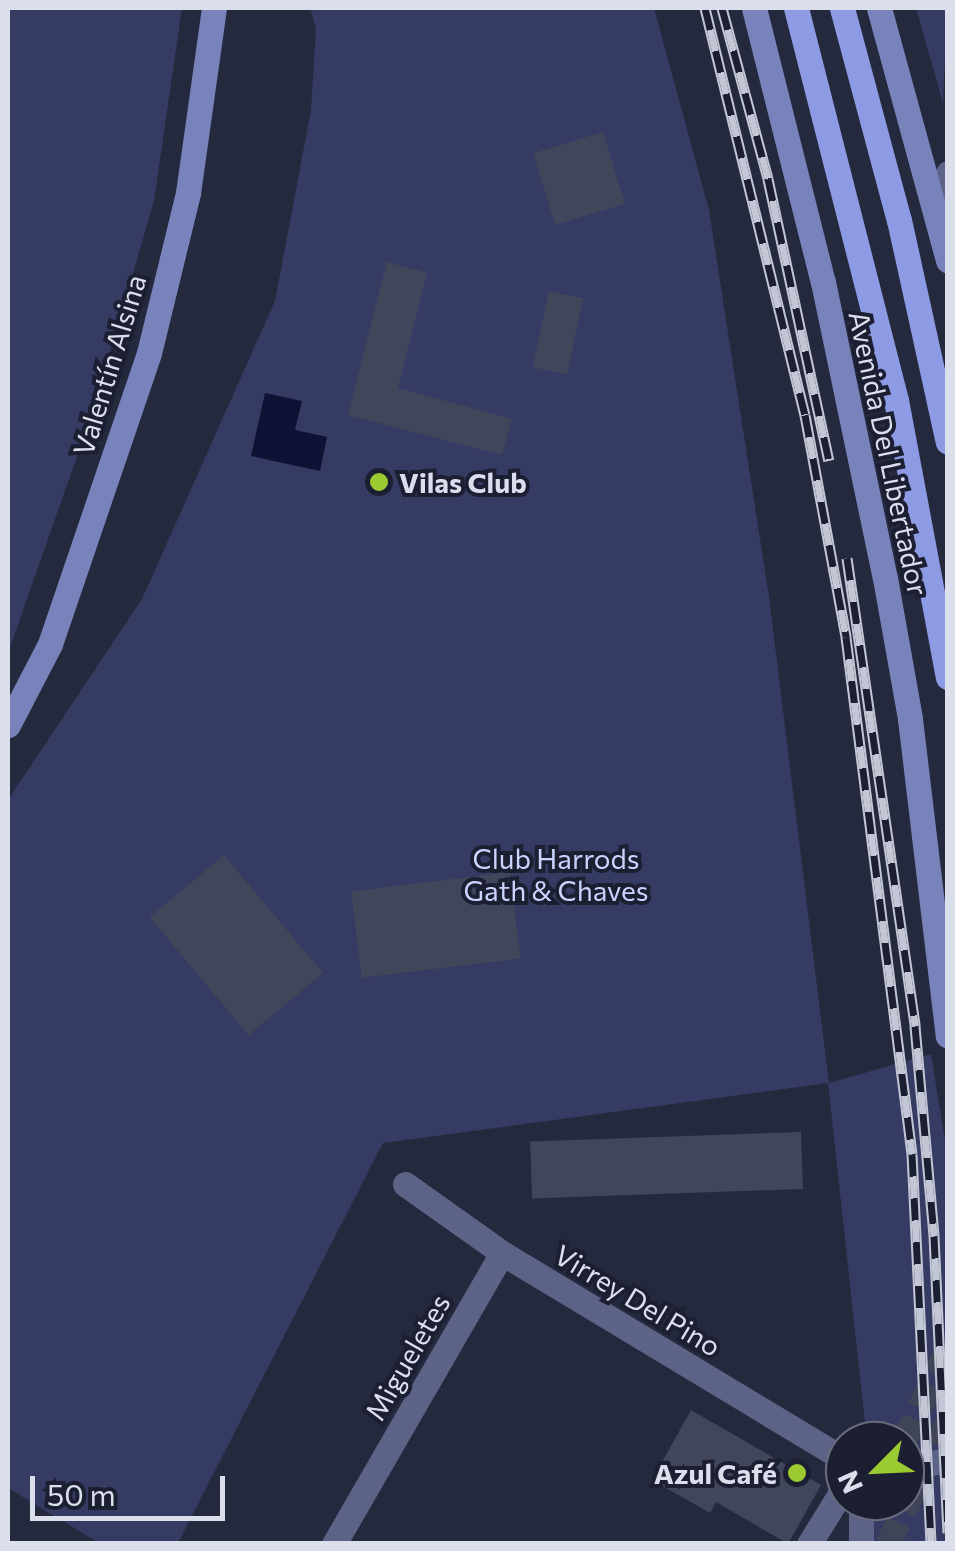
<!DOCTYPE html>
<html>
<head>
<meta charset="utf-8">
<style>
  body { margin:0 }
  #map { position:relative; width:955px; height:1551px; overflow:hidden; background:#25293d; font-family:Commissioner,sans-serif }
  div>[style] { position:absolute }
  .green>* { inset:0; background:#353b62 }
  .water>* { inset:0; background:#0f1234 }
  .building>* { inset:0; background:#41465b; transform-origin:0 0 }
  .primary-tunnel>* { height:25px; margin-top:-12.5px; transform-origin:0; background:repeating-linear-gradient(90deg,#404457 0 25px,transparent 0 37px) }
  .street>* { height:25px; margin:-12.5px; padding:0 12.5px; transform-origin:12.5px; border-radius:12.5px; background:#5c6387 }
  .secondary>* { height:25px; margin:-12.5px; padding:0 12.5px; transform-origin:12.5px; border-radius:12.5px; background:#7883bb }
  .primary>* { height:25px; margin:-12.5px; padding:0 12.5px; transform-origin:12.5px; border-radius:12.5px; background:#8d9ae4 }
  .rail>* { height:11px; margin-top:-5.5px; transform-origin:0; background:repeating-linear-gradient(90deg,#1c1f32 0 22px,#c3c6d4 0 44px); box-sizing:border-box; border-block:2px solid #c3c6d4 }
  .dots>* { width:28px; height:28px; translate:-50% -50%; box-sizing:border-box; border:5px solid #1c1f32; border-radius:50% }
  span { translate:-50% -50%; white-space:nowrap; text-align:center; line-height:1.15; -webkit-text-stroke:8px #1c1f32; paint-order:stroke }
  .street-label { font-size:28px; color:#dbdeeb }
  .poi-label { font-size:28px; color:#dbdeeb; font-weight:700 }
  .left { translate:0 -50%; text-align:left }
  .right { translate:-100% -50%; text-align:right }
  .park-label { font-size:28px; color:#cad3fd }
  .frame { position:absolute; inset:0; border:10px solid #dbdeeb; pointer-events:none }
  .north { position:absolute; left:825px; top:1421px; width:100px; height:100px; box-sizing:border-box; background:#1c1f32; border:2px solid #686b7c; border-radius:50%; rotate:246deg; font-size:28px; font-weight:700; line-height:40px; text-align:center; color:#dbdeeb }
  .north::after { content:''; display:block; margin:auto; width:35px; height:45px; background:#9cca31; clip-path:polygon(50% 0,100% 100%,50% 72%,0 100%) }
  .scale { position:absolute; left:30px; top:1476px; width:195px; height:45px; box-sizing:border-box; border:5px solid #dbdeeb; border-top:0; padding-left:12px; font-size:30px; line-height:35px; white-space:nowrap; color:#dbdeeb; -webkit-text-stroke:8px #1c1f32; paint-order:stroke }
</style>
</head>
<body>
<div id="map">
  <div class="green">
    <i style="clip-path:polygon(8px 8px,182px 8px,154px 201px,92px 414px,8px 653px)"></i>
    <i style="clip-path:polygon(310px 8px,654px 8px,709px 210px,769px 597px,829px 1083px,931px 1054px,948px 1159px,947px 1543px,868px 1543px,867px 1501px,905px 1501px,905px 1441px,867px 1441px,828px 1083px,383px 1143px,178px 1543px,99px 1543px,8px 1488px,8px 800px,142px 599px,275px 301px,311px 110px,316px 28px)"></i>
    <i style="clip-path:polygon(916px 8px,947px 8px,943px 103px)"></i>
  </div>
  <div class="water">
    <i style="clip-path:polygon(265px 393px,302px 401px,295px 430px,327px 437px,320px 471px,251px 456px)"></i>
  </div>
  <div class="building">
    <i style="left:603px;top:132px;width:75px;height:73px;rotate:73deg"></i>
    <i style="clip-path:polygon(387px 262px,427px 273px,398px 388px,512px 419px,502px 455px,348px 415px)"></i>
    <i style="left:549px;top:291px;width:35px;height:78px;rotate:12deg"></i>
    <i style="left:224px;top:855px;width:154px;height:97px;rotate:50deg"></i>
    <i style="left:510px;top:872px;width:87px;height:160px;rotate:83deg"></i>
    <i style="left:801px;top:1132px;width:57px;height:271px;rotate:88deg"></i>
    <i style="clip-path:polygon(691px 1410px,821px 1485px,788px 1544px,716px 1502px,710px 1513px,652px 1480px)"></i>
  </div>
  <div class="primary-tunnel">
    <i style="left:904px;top:1441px;width:103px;rotate:-64.7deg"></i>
    <i style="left:888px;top:1544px;width:137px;rotate:-64deg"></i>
  </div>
  <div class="street">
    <i style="left:936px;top:208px;width:37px;rotate:-71deg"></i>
    <i style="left:405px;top:1184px;width:119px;rotate:35.4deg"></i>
    <i style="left:502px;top:1253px;width:401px;rotate:31.1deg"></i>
    <i style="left:905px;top:1465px;width:43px;rotate:-5.3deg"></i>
    <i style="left:334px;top:1544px;width:336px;rotate:-60deg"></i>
    <i style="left:809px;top:1544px;width:68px;rotate:-58.2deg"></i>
    <i style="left:861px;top:1544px;width:43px;rotate:-90deg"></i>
  </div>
  <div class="secondary">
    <i style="left:754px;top:8px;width:283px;rotate:75.9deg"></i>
    <i style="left:823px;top:282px;width:302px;rotate:78.2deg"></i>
    <i style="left:885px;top:578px;width:143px;rotate:79.9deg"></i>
    <i style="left:910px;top:719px;width:319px;rotate:83.2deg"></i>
    <i style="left:879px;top:8px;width:262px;rotate:74.7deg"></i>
    <i style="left:8px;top:725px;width:91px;rotate:-62.6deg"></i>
    <i style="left:50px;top:644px;width:307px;rotate:-71.2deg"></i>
    <i style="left:149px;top:353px;width:165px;rotate:-76.3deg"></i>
    <i style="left:188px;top:193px;width:187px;rotate:-82deg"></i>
  </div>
  <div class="primary">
    <i style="left:796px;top:8px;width:405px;rotate:75.7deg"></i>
    <i style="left:896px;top:400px;width:282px;rotate:79.4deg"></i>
    <i style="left:842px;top:8px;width:220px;rotate:75deg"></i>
    <i style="left:899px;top:220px;width:227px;rotate:77.6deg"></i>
  </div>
  <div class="rail">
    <i style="left:705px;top:8px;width:419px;rotate:76.2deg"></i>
    <i style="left:805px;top:415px;width:226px;rotate:79.5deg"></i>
    <i style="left:846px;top:637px;width:521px;rotate:82.72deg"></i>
    <i style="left:912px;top:1154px;width:390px;rotate:87.2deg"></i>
    <i style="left:722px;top:8px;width:177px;rotate:74.9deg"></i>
    <i style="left:768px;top:179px;width:288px;rotate:77.8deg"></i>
    <i style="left:847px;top:558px;width:473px;rotate:81.7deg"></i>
    <i style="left:915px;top:1026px;width:211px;rotate:84.8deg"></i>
    <i style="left:934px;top:1236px;width:297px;rotate:87.3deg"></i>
  </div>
  <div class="dots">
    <i style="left:379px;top:482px;background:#9cca31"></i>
    <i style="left:797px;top:1473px;background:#9cca31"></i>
  </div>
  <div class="street-label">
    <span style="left:109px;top:365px;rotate:-73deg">Valentín Alsina</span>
    <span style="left:889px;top:453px;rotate:78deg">Avenida Del Libertador</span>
    <span style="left:638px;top:1300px;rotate:31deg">Virrey Del Pino</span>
    <span style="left:407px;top:1357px;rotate:-60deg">Migueletes</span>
  </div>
  <div class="poi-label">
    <span class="left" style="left:399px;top:482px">Vilas Club</span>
    <span class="right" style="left:777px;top:1473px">Azul Café</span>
  </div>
  <div class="park-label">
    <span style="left:556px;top:874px">Club Harrods<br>Gath &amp; Chaves</span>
  </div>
  <div class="frame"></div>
  <div class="north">N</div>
  <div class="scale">50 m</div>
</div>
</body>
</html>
